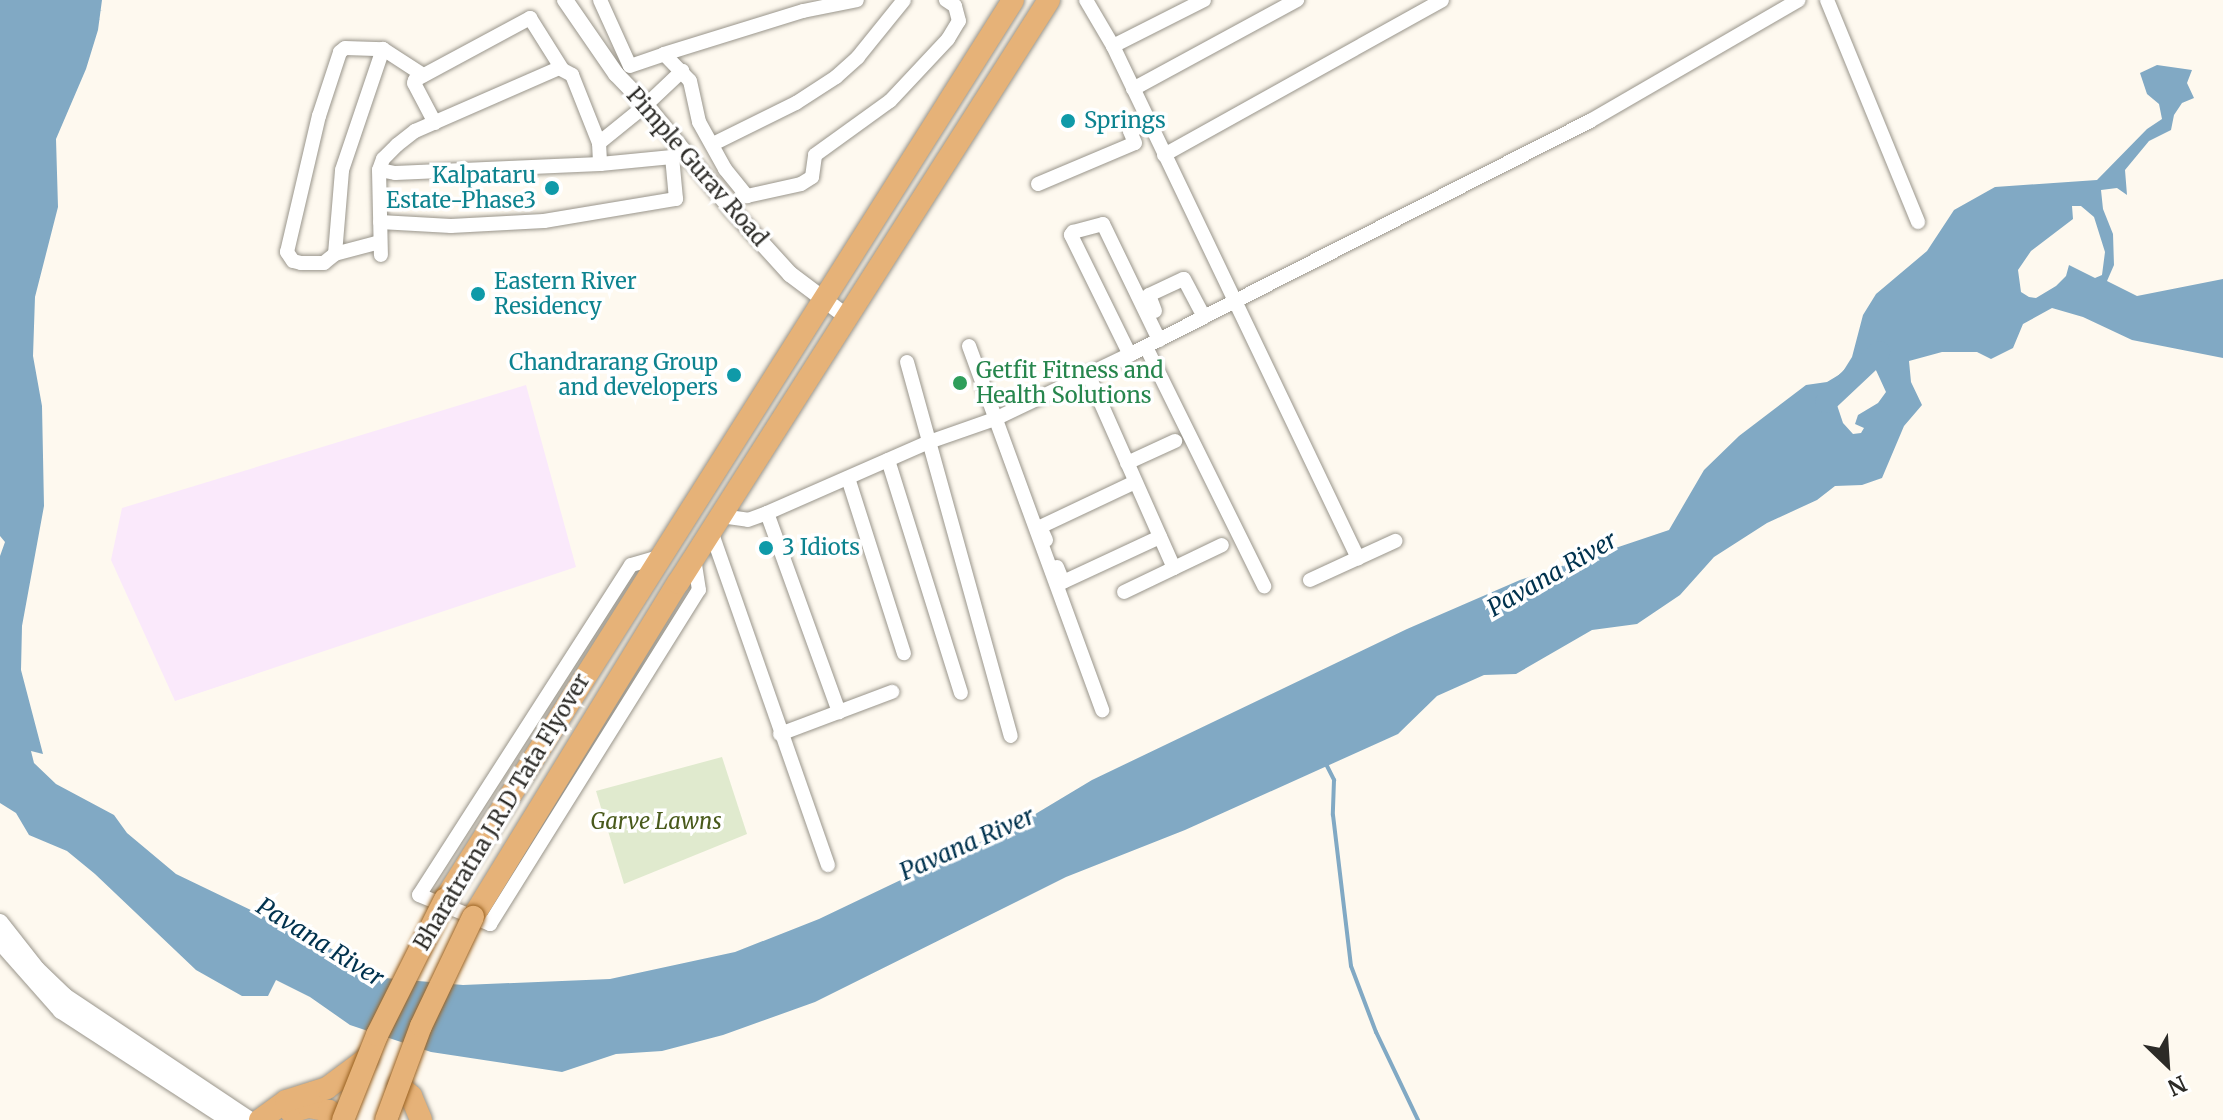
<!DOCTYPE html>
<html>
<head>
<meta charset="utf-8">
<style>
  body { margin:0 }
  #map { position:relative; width:2223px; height:1120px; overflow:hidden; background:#fef9ef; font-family:Merriweather,serif }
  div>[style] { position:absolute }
  .industrial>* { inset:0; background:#fae9fb }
  .green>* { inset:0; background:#e0eace }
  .water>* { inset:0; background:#81a9c4 }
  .stream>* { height:4px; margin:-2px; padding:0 2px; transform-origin:2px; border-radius:2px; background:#81a9c4 }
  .river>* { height:22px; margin:-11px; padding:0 11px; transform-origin:11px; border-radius:11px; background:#81a9c4 }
  .roads { filter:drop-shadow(0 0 2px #99958b) drop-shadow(0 0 2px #99958b) }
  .minor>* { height:14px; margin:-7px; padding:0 7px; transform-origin:7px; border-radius:7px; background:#fff }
  .tertiary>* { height:16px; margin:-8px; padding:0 8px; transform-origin:8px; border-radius:8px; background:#fff }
  .primary>* { height:22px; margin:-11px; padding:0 11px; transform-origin:11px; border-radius:11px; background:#e6b278 }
  .bridges { filter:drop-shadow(0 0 2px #9a6221) drop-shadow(0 0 2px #9a6221) }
  .primary-bridge>* { height:22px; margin:-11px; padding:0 11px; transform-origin:11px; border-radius:11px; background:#e6b278 }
  .dots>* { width:22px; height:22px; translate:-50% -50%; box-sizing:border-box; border:4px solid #fff; border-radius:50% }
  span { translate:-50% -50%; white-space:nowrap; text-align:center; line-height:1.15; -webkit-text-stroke:7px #fff; paint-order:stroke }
  .culture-label { font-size:22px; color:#0d838f }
  .left { translate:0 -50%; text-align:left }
  .right { translate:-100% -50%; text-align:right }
  .street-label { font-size:22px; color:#2c2b27 }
  .leisure-label { font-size:22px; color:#27864d }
  .park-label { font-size:22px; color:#495a1b; font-style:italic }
  .water-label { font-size:24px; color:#00324e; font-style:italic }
  .north { position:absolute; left:2127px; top:1024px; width:80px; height:80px; -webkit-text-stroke:6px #fff; paint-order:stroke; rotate:155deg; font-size:22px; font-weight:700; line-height:32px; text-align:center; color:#2c2b27 }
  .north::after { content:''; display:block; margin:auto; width:28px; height:36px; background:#2c2b27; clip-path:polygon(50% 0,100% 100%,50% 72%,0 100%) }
</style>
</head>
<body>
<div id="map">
  <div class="industrial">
    <i style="clip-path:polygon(526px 385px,576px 567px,175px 701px,111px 560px,122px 508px)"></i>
  </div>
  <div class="green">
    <i style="clip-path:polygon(722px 757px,747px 834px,624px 884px,596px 791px)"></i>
  </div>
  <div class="water">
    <i style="clip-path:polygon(evenodd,0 0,102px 0,98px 30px,86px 69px,56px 139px,58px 207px,35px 297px,33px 356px,42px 406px,44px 506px,22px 626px,21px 670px,43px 754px,31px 751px,34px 763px,56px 784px,114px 815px,127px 833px,176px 874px,332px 949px,374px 977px,463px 985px,610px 979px,735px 952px,819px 919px,1022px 822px,1092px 780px,1407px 629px,1520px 580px,1669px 530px,1704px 470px,1739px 436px,1806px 385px,1827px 382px,1842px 373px,1852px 357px,1863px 315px,1876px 294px,1927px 251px,1954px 210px,1995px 187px,2097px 180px,2147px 129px,2162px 119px,2159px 104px,2147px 94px,2140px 73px,2157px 65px,2192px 70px,2187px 83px,2194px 98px,2182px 103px,2174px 115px,2171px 130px,2149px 141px,2125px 170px,2127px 195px,2117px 188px,2101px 190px,2103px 209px,2113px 234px,2114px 265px,2107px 281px,2137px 296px,2223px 279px,2223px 358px,2132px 340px,2083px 317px,2052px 308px,2023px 324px,2013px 348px,1991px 359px,1977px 352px,1942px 352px,1909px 361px,1911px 382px,1922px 405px,1904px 426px,1882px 478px,1862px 485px,1835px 486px,1817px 500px,1767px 523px,1714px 557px,1680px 595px,1637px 624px,1592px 630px,1516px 674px,1484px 675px,1437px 696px,1398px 734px,1185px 830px,1066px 877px,815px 1002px,723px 1035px,662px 1051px,616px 1054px,562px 1072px,431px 1052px,350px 1025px,310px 997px,276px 980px,268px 996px,242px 996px,196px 970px,95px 874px,67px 851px,29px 835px,16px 813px,0 803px,0 556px,5px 542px,0 536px,0 0,2072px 206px,2081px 206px,2094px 217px,2105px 252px,2102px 275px,2095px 278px,2069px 265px,2066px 276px,2056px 286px,2036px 298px,2029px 297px,2021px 292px,2018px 270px,2031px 251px,2073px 219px,2072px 206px,0 0,1865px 367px,1875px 368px,1886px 392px,1878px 403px,1858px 415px,1855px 424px,1864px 428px,1861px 433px,1853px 434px,1843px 423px,1836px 402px,1840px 390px,1865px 367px)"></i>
  </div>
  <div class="stream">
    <i style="left:1326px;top:764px;width:18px;rotate:63deg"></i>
    <i style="left:1334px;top:780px;width:35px;rotate:92deg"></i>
    <i style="left:1333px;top:815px;width:152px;rotate:83.2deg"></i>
    <i style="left:1351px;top:966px;width:71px;rotate:69.3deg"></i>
    <i style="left:1376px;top:1032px;width:98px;rotate:64.5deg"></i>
  </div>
  <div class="river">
    <i style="left:1826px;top:402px;width:73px;rotate:-43.3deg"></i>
  </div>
  <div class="roads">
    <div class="minor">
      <i style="left:600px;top:0;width:72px;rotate:65.6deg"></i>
      <i style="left:630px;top:66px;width:36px;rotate:-19deg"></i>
      <i style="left:664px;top:54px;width:37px;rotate:46deg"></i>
      <i style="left:690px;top:81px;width:42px;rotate:77.6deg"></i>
      <i style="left:699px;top:122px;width:54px;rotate:61deg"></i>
      <i style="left:725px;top:169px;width:35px;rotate:51deg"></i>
      <i style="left:747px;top:196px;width:55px;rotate:-12.5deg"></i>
      <i style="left:801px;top:184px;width:13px;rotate:-32deg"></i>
      <i style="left:812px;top:177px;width:22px;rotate:-82deg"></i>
      <i style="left:815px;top:155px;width:92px;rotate:-35.8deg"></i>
      <i style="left:890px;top:101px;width:85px;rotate:-46.9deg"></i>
      <i style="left:948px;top:39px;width:21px;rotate:-59deg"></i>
      <i style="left:959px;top:21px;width:16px;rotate:-105deg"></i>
      <i style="left:955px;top:6px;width:11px;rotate:-146deg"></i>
      <i style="left:1086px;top:0;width:53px;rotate:59.6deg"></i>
      <i style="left:1113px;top:46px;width:568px;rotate:64.43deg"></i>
      <i style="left:1827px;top:0;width:240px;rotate:67.7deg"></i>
      <i style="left:1113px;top:46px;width:102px;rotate:-26.8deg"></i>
      <i style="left:664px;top:54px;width:145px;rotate:-17.2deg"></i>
      <i style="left:803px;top:11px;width:55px;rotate:-11.5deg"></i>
      <i style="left:1133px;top:89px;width:187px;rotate:-28.5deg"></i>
      <i style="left:435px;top:123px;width:45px;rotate:-117.7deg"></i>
      <i style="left:414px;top:83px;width:3px;rotate:-72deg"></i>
      <i style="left:415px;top:80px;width:131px;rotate:-28.3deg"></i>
      <i style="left:530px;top:18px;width:60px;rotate:57.9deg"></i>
      <i style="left:599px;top:143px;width:21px;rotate:87deg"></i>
      <i style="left:600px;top:164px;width:205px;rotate:177.5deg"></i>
      <i style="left:395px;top:173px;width:16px;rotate:-169deg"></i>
      <i style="left:379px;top:170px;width:12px;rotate:-70deg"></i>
      <i style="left:383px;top:159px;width:20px;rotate:-45deg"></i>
      <i style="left:397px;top:145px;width:23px;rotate:-38deg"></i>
      <i style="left:415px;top:131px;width:157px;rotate:-23.6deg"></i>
      <i style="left:559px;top:68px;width:15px;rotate:28deg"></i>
      <i style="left:572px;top:75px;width:73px;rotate:68.3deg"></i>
      <i style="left:599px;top:143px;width:60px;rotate:-39deg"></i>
      <i style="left:646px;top:105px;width:50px;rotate:-43.4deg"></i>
      <i style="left:713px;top:144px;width:93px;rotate:-26.3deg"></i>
      <i style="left:796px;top:103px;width:48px;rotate:-33deg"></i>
      <i style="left:836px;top:77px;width:30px;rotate:-42deg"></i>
      <i style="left:858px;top:57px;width:73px;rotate:-51.1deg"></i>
      <i style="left:1164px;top:155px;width:318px;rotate:-29.1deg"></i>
      <i style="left:379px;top:170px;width:85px;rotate:88.7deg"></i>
      <i style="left:1038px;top:184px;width:105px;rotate:-22.9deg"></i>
      <i style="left:1135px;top:143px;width:13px;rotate:-113deg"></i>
      <i style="left:1130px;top:131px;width:22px;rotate:-24deg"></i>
      <i style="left:380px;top:222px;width:71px;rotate:3.2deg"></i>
      <i style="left:451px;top:226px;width:93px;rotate:-3.1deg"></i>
      <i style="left:544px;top:221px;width:134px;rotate:-9.5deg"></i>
      <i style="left:676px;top:199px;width:42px;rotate:-95.4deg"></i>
      <i style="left:672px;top:157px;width:72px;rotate:174.4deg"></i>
      <i style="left:380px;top:242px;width:47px;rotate:165.1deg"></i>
      <i style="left:335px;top:254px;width:84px;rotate:-85.2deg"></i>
      <i style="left:342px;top:170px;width:128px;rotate:-71.3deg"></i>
      <i style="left:335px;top:254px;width:14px;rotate:141deg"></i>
      <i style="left:324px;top:263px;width:23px;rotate:180deg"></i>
      <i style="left:301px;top:263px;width:8px;rotate:-166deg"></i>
      <i style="left:293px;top:261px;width:11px;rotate:-124deg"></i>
      <i style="left:287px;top:252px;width:140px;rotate:-76.8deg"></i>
      <i style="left:319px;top:116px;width:67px;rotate:-71.8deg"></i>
      <i style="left:340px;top:52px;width:6px;rotate:-39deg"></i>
      <i style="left:345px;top:48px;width:38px;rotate:2deg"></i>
      <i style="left:383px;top:49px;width:48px;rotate:33deg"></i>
      <i style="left:1155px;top:311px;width:17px;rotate:-111deg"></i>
      <i style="left:1149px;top:295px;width:38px;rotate:-25deg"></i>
      <i style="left:1184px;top:279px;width:43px;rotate:62.2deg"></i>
      <i style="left:969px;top:346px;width:388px;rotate:69.9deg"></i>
      <i style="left:1146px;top:347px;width:267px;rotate:63.7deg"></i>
      <i style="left:1130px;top:355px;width:134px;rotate:-116.2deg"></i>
      <i style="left:1071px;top:235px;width:4px;rotate:-56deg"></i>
      <i style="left:1073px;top:232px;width:31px;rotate:-15deg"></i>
      <i style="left:1103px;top:224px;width:129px;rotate:64.2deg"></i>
      <i style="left:907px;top:362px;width:388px;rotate:74.5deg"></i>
      <i style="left:1088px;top:374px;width:212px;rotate:66.1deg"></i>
      <i style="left:1174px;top:568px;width:53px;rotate:-25.6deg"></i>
      <i style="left:888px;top:460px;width:244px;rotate:72.6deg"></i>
      <i style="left:1127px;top:463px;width:53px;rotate:-24.6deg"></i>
      <i style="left:848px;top:478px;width:184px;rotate:72.3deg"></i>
      <i style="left:767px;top:513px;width:212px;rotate:70.1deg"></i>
      <i style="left:721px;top:516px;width:27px;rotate:8deg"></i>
      <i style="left:748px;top:520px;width:20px;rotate:-20deg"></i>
      <i style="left:767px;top:513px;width:177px;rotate:-23.7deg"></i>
      <i style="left:929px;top:442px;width:70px;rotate:-19.2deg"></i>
      <i style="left:995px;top:419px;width:153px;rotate:-25.6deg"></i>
      <i style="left:1133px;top:353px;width:513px;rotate:-26.92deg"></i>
      <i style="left:1590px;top:121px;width:241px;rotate:-30.1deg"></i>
      <i style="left:711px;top:531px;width:354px;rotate:70.7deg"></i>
      <i style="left:1046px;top:540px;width:14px;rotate:-115deg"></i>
      <i style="left:1040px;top:527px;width:105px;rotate:-25.3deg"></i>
      <i style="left:659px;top:557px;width:29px;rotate:164deg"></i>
      <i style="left:631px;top:565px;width:392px;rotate:122.7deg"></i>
      <i style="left:419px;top:895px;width:77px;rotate:22.2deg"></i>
      <i style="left:490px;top:924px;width:394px;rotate:-58deg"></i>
      <i style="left:699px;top:590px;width:32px;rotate:-99deg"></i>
      <i style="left:1057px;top:567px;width:16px;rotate:68deg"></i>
      <i style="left:1063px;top:582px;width:107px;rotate:-24.9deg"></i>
      <i style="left:1310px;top:580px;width:94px;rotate:-24.6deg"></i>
      <i style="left:1124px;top:592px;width:55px;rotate:-25.6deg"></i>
      <i style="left:780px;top:734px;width:120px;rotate:-20.6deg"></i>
    </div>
    <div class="tertiary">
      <i style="left:565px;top:0;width:90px;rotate:55.4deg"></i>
      <i style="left:616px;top:74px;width:43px;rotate:45.9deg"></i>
      <i style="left:646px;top:105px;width:134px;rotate:50.7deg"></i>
      <i style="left:731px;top:209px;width:88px;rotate:47.8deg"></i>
      <i style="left:790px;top:274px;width:71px;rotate:37deg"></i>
      <i style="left:0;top:922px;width:60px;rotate:51.8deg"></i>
      <i style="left:37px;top:969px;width:39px;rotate:44deg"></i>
      <i style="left:65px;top:996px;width:223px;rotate:33.8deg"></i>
      <i style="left:0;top:942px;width:92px;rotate:48.5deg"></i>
      <i style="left:61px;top:1011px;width:200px;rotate:33deg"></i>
    </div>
    <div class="primary">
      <i style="left:445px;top:899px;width:1063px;rotate:-57.71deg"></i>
      <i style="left:473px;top:917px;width:392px;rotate:-58.5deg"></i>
      <i style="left:678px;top:583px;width:691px;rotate:-57.53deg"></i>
      <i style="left:399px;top:1086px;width:16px;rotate:40deg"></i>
      <i style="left:411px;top:1096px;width:26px;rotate:67deg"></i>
      <i style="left:291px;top:1112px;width:19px;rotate:-16deg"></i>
      <i style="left:309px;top:1107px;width:20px;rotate:11deg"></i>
      <i style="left:329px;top:1111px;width:11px;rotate:52deg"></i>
      <i style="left:260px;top:1120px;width:32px;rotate:-36deg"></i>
      <i style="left:286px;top:1101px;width:43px;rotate:-17.6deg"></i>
      <i style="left:327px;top:1088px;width:49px;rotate:-36.6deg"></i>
    </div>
  </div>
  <div class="bridges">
    <div class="primary-bridge">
      <i style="left:343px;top:1120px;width:92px;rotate:-68.2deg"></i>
      <i style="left:377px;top:1035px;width:152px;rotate:-63.4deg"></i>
      <i style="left:386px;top:1120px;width:100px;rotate:-69.6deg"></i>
      <i style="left:421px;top:1026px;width:121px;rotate:-64.5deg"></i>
    </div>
  </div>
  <div class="dots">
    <i style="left:1068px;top:121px;background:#0f9aa8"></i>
    <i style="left:552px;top:188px;background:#0f9aa8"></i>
    <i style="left:478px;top:294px;background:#0f9aa8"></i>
    <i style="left:734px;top:375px;background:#0f9aa8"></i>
    <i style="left:960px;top:383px;background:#2e9e5b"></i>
    <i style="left:766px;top:548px;background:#0f9aa8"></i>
  </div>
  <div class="culture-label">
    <span class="left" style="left:1084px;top:121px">Springs</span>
    <span class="right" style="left:536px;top:188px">Kalpataru<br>Estate-Phase3</span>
    <span class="left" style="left:494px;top:294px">Eastern River<br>Residency</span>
    <span class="right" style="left:718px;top:375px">Chandrarang Group<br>and developers</span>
    <span class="left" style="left:782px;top:548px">3 Idiots</span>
  </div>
  <div class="street-label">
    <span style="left:697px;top:167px;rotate:49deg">Pimple Gurav Road</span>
    <span style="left:502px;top:812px;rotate:-59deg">Bharatratna J.R.D Tata Flyover</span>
  </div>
  <div class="leisure-label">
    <span class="left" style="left:976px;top:383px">Getfit Fitness and<br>Health Solutions</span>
  </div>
  <div class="park-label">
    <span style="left:656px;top:822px">Garve Lawns</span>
  </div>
  <div class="water-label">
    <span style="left:1552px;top:574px;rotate:-30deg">Pavana River</span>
    <span style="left:967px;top:844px;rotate:-24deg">Pavana River</span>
    <span style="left:320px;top:942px;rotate:32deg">Pavana River</span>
  </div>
  <div class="north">N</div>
</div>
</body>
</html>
